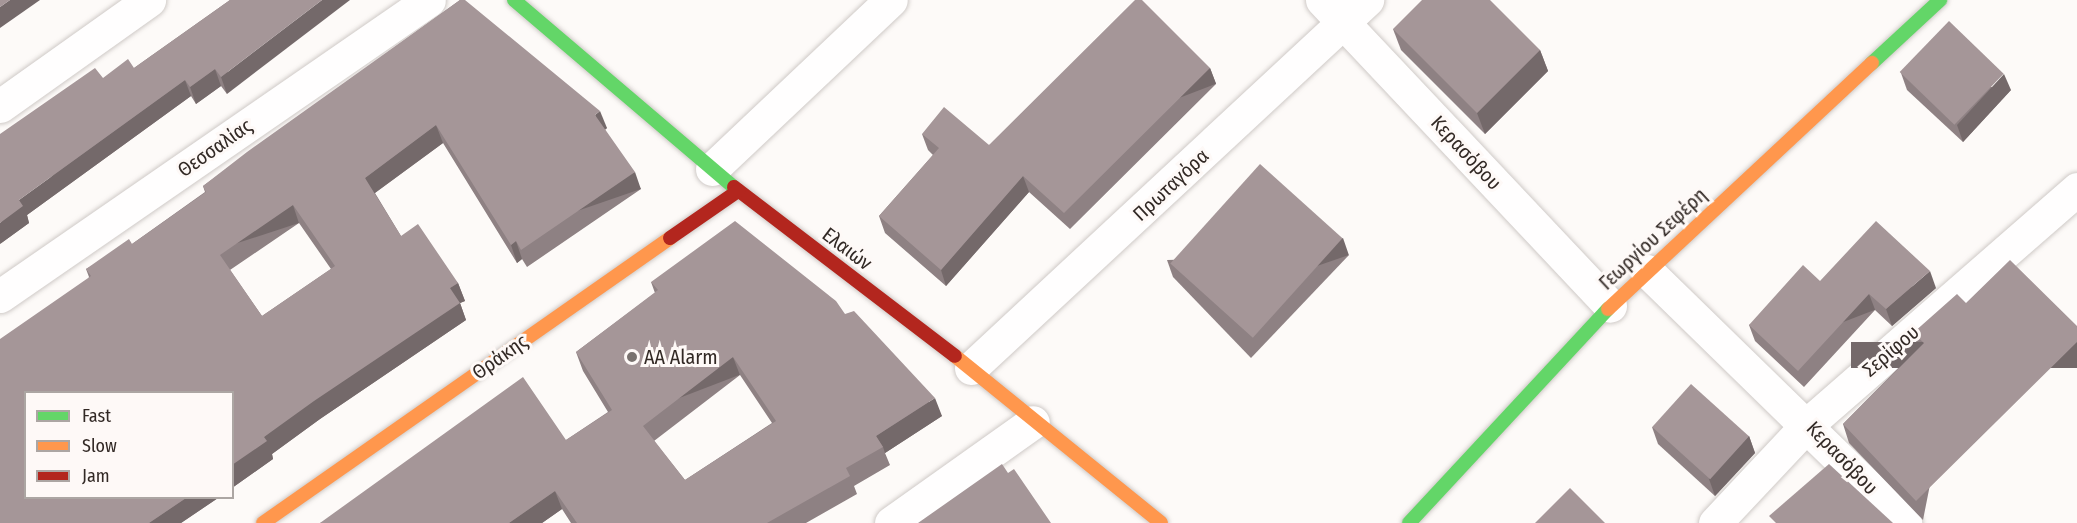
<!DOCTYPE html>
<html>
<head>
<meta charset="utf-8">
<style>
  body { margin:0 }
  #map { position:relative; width:2077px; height:523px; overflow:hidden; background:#fdfaf8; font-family:"Fira Sans Condensed",sans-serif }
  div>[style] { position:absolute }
  .roads { filter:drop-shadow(0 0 2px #cfcac7) drop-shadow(0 0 2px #cfcac7) }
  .street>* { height:33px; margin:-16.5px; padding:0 16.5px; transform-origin:16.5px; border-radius:16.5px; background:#fffefe }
  .fast>* { height:14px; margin:-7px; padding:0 7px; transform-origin:7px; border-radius:7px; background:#63d668 }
  .slow>* { height:14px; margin:-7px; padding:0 7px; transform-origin:7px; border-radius:7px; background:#ff974d }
  .jam>* { height:14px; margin:-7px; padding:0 7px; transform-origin:7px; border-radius:7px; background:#b3261e }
  .wall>* { inset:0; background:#8e8183 }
  .shaded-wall>* { inset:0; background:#74696a; transform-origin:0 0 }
  .building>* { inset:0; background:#a59698; transform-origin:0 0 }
  .dots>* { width:16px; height:16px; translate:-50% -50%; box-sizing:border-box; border:3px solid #fef9f7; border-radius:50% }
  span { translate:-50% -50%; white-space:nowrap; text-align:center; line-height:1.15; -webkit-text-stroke:6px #fef9f7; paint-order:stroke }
  .street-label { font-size:20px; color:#322925 }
  .poi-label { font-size:20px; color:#322925 }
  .left { translate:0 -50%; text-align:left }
  .legend { position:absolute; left:24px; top:391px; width:210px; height:108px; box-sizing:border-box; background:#fef9f7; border:2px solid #aca6a3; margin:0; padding:8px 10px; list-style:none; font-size:18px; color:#322925 }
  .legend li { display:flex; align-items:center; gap:12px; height:30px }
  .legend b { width:30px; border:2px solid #aca6a3 }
</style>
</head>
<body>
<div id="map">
  <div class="roads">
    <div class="street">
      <i style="left:1322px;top:0;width:420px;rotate:46.7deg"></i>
      <i style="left:0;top:106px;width:183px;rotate:-35.4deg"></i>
      <i style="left:712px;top:169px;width:246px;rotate:-43.4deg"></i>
      <i style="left:1647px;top:271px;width:361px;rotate:44.3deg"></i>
      <i style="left:0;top:296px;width:521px;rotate:-34.6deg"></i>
      <i style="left:971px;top:368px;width:541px;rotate:-42.9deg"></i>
      <i style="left:891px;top:523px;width:174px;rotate:-35.4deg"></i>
      <i style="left:1715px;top:523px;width:137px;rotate:-46.8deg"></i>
      <i style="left:1809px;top:423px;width:356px;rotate:-41.1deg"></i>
    </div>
    <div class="fast">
      <i style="left:514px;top:0;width:289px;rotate:40.4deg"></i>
      <i style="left:1872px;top:63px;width:93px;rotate:-42.8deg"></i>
      <i style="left:1409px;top:523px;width:292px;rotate:-47.1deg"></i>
    </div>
    <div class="slow">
      <i style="left:1608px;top:309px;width:361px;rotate:-43deg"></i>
      <i style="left:955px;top:356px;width:265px;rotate:39deg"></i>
      <i style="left:263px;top:523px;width:497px;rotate:-35deg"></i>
    </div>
    <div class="jam">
      <i style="left:734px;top:187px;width:278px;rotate:37.4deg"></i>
      <i style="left:670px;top:238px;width:83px;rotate:-34.7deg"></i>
    </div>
  </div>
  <div class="wall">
    <i style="clip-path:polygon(230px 0,227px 94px,221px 86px,196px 104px,191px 96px,27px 215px,29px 223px,0 244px,134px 68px)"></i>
    <i style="clip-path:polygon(evenodd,460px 0,607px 128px,605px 130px,641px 189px,527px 267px,522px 259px,517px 263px,443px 143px,375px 193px,401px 236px,458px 283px,465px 301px,460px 303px,466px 320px,320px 419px,272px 454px,273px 459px,232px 488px,232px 393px,26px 498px,218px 498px,181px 523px,0 523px,89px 277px,86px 269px,132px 244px,205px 192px,203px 186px,460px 0,299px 223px,331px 269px,262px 316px,230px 270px,299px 223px)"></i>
    <i style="clip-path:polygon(1393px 29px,1540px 50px,1548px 71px,1485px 134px,1401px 50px)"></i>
    <i style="clip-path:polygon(1210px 68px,1216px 84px,1070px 229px,1029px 192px,946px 286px,885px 233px,879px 216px,933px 155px,928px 150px,922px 134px,989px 145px)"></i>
    <i style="clip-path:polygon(1901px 73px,2011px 90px,1963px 142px,1907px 90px)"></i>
    <i style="clip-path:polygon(1349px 255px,1251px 358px,1173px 277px,1167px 260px)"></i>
    <i style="clip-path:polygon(1820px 281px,1936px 288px,1892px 326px,1875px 310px,1804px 387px,1755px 341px,1749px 325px)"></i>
    <i style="clip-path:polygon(evenodd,651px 282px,845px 314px,942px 416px,885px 453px,890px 465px,854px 486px,857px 494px,806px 523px,571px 523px,562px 509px,542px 523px,320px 523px,566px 440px,608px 412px,583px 371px,576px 352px,655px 293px,651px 282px,740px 375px,772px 423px,685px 480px,654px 441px,740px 375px)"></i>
    <i style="clip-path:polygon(1966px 303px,1923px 520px,1849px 443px,1843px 424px,1918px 348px,1913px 333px)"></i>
    <i style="clip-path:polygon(1652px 427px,1749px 436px,1755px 453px,1715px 496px,1658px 444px)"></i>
  </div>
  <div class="shaded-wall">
    <i style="clip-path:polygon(10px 0,40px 0,0 28px,0 7px)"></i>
    <i style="clip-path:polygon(322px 0,350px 0,227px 94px,221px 77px)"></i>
    <i style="clip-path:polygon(1540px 50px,1548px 71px,1485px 134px,1477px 113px)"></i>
    <i style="left:1210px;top:68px;width:17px;height:206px;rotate:69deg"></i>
    <i style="clip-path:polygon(215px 69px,221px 86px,196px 104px,190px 87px)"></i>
    <i style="clip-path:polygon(2004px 74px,2011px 90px,1963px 142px,1957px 125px)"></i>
    <i style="clip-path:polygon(185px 80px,191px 96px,27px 215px,29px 223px,0 244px,0 223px,19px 200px)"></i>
    <i style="clip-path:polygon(600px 111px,607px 128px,601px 132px,595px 115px)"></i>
    <i style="clip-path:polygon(436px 125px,443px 143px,372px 195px,365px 178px)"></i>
    <i style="left:635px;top:172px;width:18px;height:138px;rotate:71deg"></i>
    <i style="clip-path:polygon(1023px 176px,1029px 192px,946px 286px,941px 270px)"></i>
    <i style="left:293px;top:205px;width:19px;height:88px;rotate:72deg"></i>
    <i style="left:1343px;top:238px;width:18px;height:142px;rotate:71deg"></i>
    <i style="clip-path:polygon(516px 241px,522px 259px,517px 263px,511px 245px)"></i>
    <i style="clip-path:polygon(1930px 271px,1936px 288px,1892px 326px,1886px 309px)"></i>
    <i style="clip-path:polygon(458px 283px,465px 301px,460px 303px,466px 320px,320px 419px,272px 454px,273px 459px,232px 488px,232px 465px,264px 437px,450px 288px)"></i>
    <i style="left:1869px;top:294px;width:17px;height:105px;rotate:69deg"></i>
    <i style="left:2077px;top:342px;width:26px;height:226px;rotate:90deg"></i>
    <i style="left:733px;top:357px;width:19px;height:113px;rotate:69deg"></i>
    <i style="clip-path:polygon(935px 398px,942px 416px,885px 453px,883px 447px,876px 436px)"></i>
    <i style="clip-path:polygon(1749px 436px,1755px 453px,1715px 496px,1709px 479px)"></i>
    <i style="clip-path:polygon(555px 491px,562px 509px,542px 523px,509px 523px)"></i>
    <i style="clip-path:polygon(186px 498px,218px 498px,181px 523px,149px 523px)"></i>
  </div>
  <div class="building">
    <i style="clip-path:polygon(0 0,10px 0,0 7px)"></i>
    <i style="clip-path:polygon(230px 0,322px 0,221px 77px,215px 69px,190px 87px,185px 80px,19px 200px,23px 206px,0 223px,0 134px,95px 68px,103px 78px,128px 59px,134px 68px)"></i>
    <i style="clip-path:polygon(evenodd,460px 0,465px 0,600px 111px,595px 115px,635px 172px,521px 250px,516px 241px,511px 245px,436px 125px,365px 178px,401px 236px,418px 224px,458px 283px,450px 288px,460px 303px,314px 401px,264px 437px,267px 441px,232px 465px,232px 393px,26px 393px,26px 498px,186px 498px,149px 523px,0 523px,0 339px,91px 276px,86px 269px,129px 239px,132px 244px,206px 192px,203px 186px,247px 152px,460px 0,293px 205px,335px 266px,262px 316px,220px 255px,293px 205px)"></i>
    <i style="clip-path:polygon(1135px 0,1142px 0,1210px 68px,1064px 213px,1023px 176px,941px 270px,879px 216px,939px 148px,922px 134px,944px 107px,989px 145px)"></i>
    <i style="clip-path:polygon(1422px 0,1490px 0,1540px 50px,1477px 113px,1393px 29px)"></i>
    <i style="left:1949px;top:21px;width:76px;height:71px;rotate:44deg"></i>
    <i style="left:1260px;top:164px;width:111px;height:134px;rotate:42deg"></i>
    <i style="clip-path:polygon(evenodd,735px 221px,836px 301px,845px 314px,854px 311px,935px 398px,876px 436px,883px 447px,846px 468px,850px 476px,767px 523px,577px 523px,555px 491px,509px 523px,320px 523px,523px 377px,566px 440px,612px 410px,576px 352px,658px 290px,651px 282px,735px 221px,733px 357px,776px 421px,685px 480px,643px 426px,733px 357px)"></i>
    <i style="clip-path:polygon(1876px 221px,1930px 271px,1886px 309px,1869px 294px,1798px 371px,1749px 325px,1803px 265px,1820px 281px)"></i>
    <i style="clip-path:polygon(2010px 260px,2077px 326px,2077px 342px,1916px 501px,1843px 424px,1924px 343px,1913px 333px,1957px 294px,1966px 303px)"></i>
    <i style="left:1691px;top:384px;width:78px;height:58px;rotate:42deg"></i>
    <i style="clip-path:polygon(1002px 464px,1008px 473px,1014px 469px,1051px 523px,918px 523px)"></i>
    <i style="clip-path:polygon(1829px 464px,1893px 523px,1776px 523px,1769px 516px)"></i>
    <i style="clip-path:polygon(1570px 488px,1605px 523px,1535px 523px)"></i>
  </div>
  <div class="dots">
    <i style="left:632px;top:357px;background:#79726f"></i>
  </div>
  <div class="street-label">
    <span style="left:215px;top:148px;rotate:-35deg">Θεσσαλίας</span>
    <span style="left:1466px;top:153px;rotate:47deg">Κερασόβου</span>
    <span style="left:1171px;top:185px;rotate:-43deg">Πρωταγόρα</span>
    <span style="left:1653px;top:239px;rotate:-43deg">Γεωργίου Σεφέρη</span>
    <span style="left:847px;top:249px;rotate:37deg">Ελαιών</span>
    <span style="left:1891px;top:351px;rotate:-41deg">Σερίφου</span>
    <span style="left:500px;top:357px;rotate:-35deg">Θράκης</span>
    <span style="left:1842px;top:458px;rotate:46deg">Κερασόβου</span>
  </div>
  <div class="poi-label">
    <span class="left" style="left:644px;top:357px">AA Alarm</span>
  </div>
  <ul class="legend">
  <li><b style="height:8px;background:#63d668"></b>Fast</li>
  <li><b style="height:8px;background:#ff974d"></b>Slow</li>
  <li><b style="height:8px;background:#b3261e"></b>Jam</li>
  </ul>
</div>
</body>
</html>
